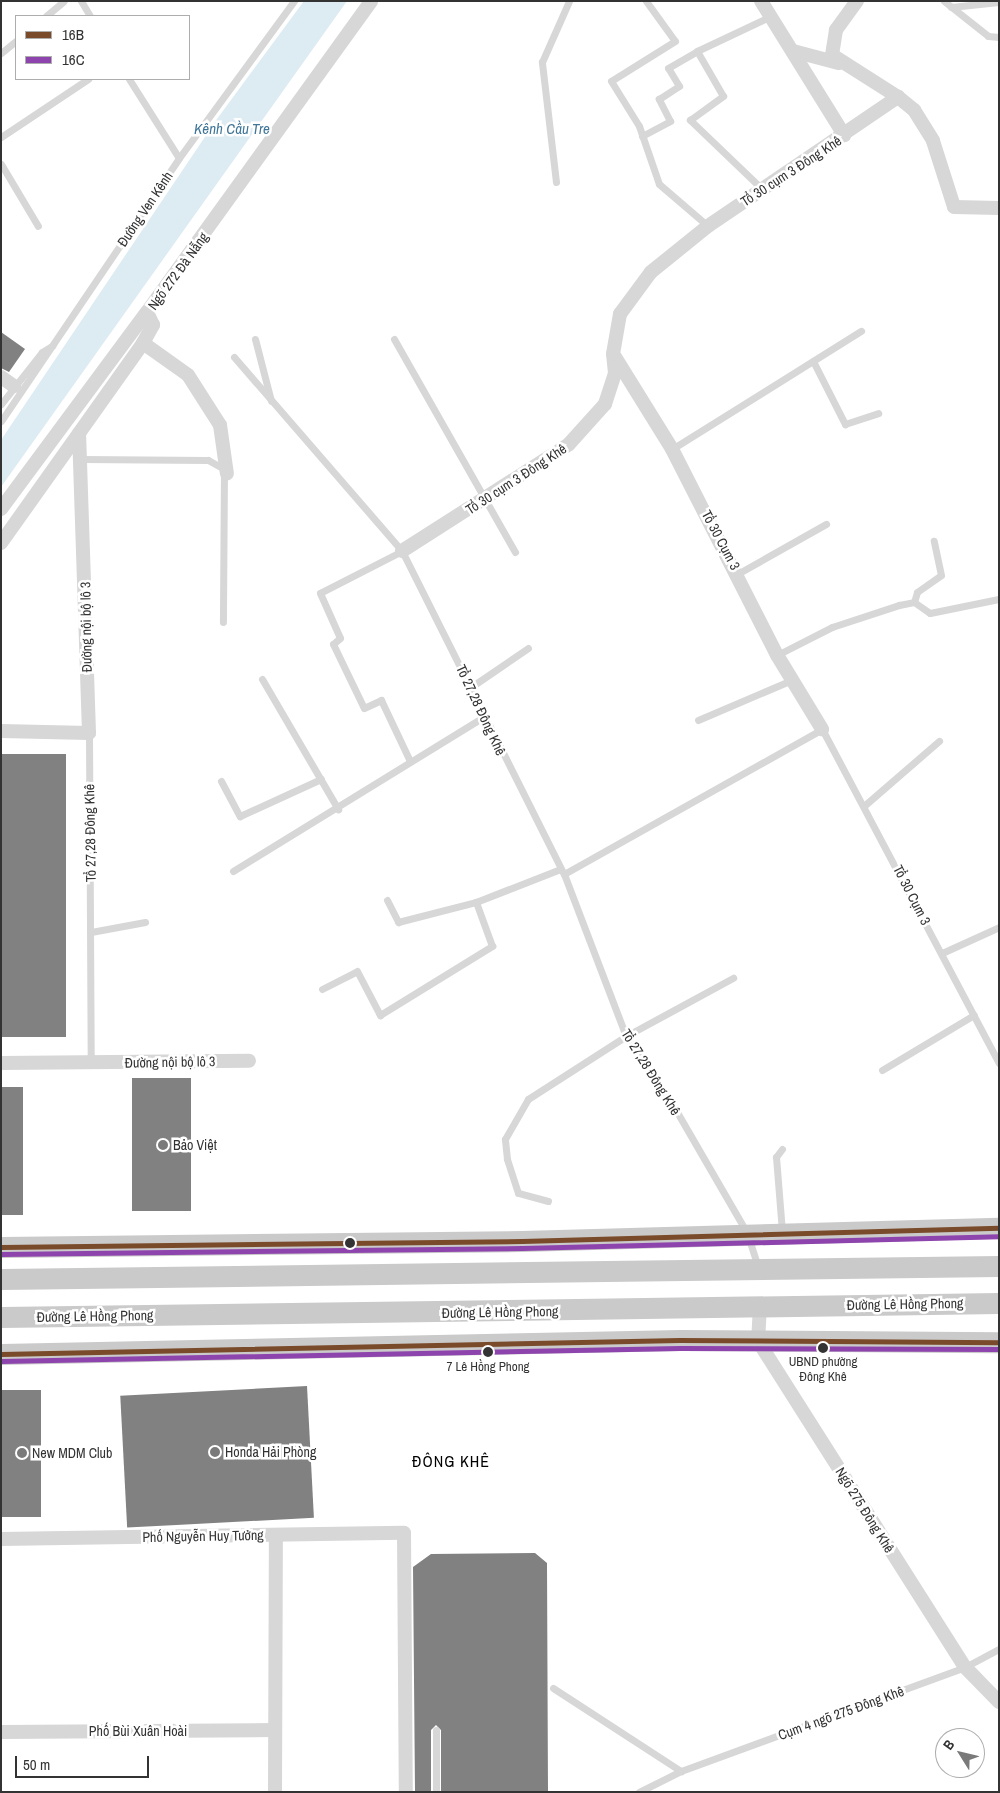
<!DOCTYPE html>
<html>
<head>
<meta charset="utf-8">
<style>
  body { margin:0 }
  #map { position:relative; width:1000px; height:1793px; overflow:hidden; background:#fff; font-family:"Archivo Narrow",sans-serif }
  div>[style] { position:absolute }
  .water>* { inset:0; background:#ddebf3 }
  .building>* { inset:0; background:#818181; transform-origin:0 0 }
  .lane>* { height:7px; margin:-3.5px; padding:0 3.5px; transform-origin:3.5px; border-radius:3.5px; background:#d7d7d7 }
  .street>* { height:14px; margin:-7px; padding:0 7px; transform-origin:7px; border-radius:7px; background:#d7d7d7 }
  .primary>* { height:21px; margin:-10.5px; padding:0 10.5px; transform-origin:10.5px; border-radius:10.5px; background:#cacaca }
  .bus-1>* { height:5px; margin:-2.5px; padding:0 2.5px; transform-origin:2.5px; border-radius:2.5px; background:#7a4b2a }
  .bus-2>* { height:5px; margin:-2.5px; padding:0 2.5px; transform-origin:2.5px; border-radius:2.5px; background:#8e44ad }
  .dots>* { width:14px; height:14px; translate:-50% -50%; box-sizing:border-box; border:2px solid #fff; border-radius:50% }
  span { translate:-50% -50%; white-space:nowrap; text-align:center; line-height:1.15; -webkit-text-stroke:5px #fff; paint-order:stroke }
  .bus-label { font-size:13px; color:#333 }
  .street-label { font-size:14px; color:#333 }
  .poi-label { font-size:14px; color:#333 }
  .left { translate:0 -50%; text-align:left }
  .water-label { font-size:15px; color:#3f7597; font-style:italic }
  .quarter-label { font-size:16px; color:#000; letter-spacing:1px }
  .frame { position:absolute; inset:0; border:2px solid #333; pointer-events:none }
  .legend { position:absolute; left:15px; top:15px; width:175px; height:65px; box-sizing:border-box; background:#fff; border:1px solid #adadad; margin:0; padding:6px 9px; list-style:none; font-size:15px; color:#333 }
  .legend li { display:flex; align-items:center; gap:10px; height:25px }
  .legend b { width:25px; border:1px solid #adadad }
  .north { position:absolute; left:935px; top:1728px; width:50px; height:50px; box-sizing:border-box; background:#fff; border:1px solid #adadad; border-radius:50%; rotate:306deg; font-size:14px; font-weight:700; line-height:20px; text-align:center; color:#333 }
  .north::after { content:''; display:block; margin:auto; width:18px; height:22px; background:#7a7a7a; clip-path:polygon(50% 0,100% 100%,50% 72%,0 100%) }
  .scale { position:absolute; left:15px; top:1756px; width:134px; height:22px; box-sizing:border-box; border:2px solid #333; border-top:0; padding-left:6px; font-size:15px; line-height:18px; white-space:nowrap; color:#333; -webkit-text-stroke:4px #fff; paint-order:stroke }
</style>
</head>
<body>
<div id="map">
  <div class="water">
    <i style="clip-path:polygon(304px 1px,347px 1px,1px 487px,1px 440px,217px 119px)"></i>
  </div>
  <div class="building">
    <i style="clip-path:polygon(1px 332px,25px 349px,9px 372px,1px 368px)"></i>
    <i style="left:1px;top:754px;width:65px;height:283px"></i>
    <i style="left:132px;top:1078px;width:59px;height:133px"></i>
    <i style="left:1px;top:1087px;width:22px;height:128px"></i>
    <i style="left:307px;top:1386px;width:132px;height:187px;rotate:87deg"></i>
    <i style="left:1px;top:1390px;width:40px;height:127px"></i>
    <i style="clip-path:polygon(535px 1553px,547px 1563px,548px 1792px,441px 1792px,441px 1730px,436px 1725px,431px 1730px,431px 1792px,415px 1792px,413px 1567px,431px 1554px)"></i>
  </div>
  <div class="lane">
    <i style="left:81px;top:1px;width:17px;rotate:59deg"></i>
    <i style="left:646px;top:1px;width:49px;rotate:54.1deg"></i>
    <i style="left:675px;top:41px;width:75px;rotate:148deg"></i>
    <i style="left:611px;top:81px;width:53px;rotate:58.1deg"></i>
    <i style="left:639px;top:126px;width:61px;rotate:71deg"></i>
    <i style="left:659px;top:184px;width:65px;rotate:40.6deg"></i>
    <i style="left:944px;top:1px;width:56px;rotate:38.5deg"></i>
    <i style="left:988px;top:36px;width:11px;rotate:5deg"></i>
    <i style="left:951px;top:7px;width:48px;rotate:-5.9deg"></i>
    <i style="left:46px;top:16px;width:23px;rotate:-40deg"></i>
    <i style="left:1px;top:53px;width:19px;rotate:-39deg"></i>
    <i style="left:129px;top:79px;width:93px;rotate:57.7deg"></i>
    <i style="left:642px;top:136px;width:32px;rotate:-28deg"></i>
    <i style="left:670px;top:121px;width:25px;rotate:-117deg"></i>
    <i style="left:659px;top:99px;width:24px;rotate:-33deg"></i>
    <i style="left:679px;top:86px;width:21px;rotate:-121deg"></i>
    <i style="left:668px;top:68px;width:34px;rotate:-30deg"></i>
    <i style="left:1px;top:137px;width:105px;rotate:-33.7deg"></i>
    <i style="left:1px;top:164px;width:72px;rotate:59.2deg"></i>
    <i style="left:556px;top:182px;width:121px;rotate:-96.7deg"></i>
    <i style="left:542px;top:62px;width:67px;rotate:-66.1deg"></i>
    <i style="left:762px;top:189px;width:100px;rotate:-136.2deg"></i>
    <i style="left:690px;top:120px;width:41px;rotate:-36deg"></i>
    <i style="left:723px;top:96px;width:52px;rotate:-120deg"></i>
    <i style="left:697px;top:51px;width:82px;rotate:-25.3deg"></i>
    <i style="left:255px;top:339px;width:64px;rotate:75.5deg"></i>
    <i style="left:394px;top:339px;width:245px;rotate:60.4deg"></i>
    <i style="left:234px;top:357px;width:257px;rotate:49.1deg"></i>
    <i style="left:402px;top:551px;width:361px;rotate:63.4deg"></i>
    <i style="left:564px;top:874px;width:173px;rotate:69.1deg"></i>
    <i style="left:626px;top:1036px;width:78px;rotate:55.5deg"></i>
    <i style="left:670px;top:1100px;width:154px;rotate:59.9deg"></i>
    <i style="left:747px;top:1233px;width:36px;rotate:72deg"></i>
    <i style="left:813px;top:361px;width:71px;rotate:63.1deg"></i>
    <i style="left:845px;top:424px;width:35px;rotate:-18deg"></i>
    <i style="left:1px;top:404px;width:66px;rotate:-51.7deg"></i>
    <i style="left:42px;top:352px;width:12px;rotate:-31deg"></i>
    <i style="left:1px;top:421px;width:318px;rotate:-55.9deg"></i>
    <i style="left:179px;top:158px;width:195px;rotate:-53.8deg"></i>
    <i style="left:672px;top:449px;width:223px;rotate:-32deg"></i>
    <i style="left:82px;top:459px;width:126px;rotate:0.5deg"></i>
    <i style="left:208px;top:460px;width:18px;rotate:29deg"></i>
    <i style="left:224px;top:469px;width:153px;rotate:90.4deg"></i>
    <i style="left:402px;top:551px;width:92px;rotate:152.9deg"></i>
    <i style="left:320px;top:593px;width:49px;rotate:66deg"></i>
    <i style="left:340px;top:638px;width:9px;rotate:139deg"></i>
    <i style="left:333px;top:644px;width:71px;rotate:64.2deg"></i>
    <i style="left:364px;top:708px;width:19px;rotate:-25deg"></i>
    <i style="left:381px;top:700px;width:68px;rotate:64.6deg"></i>
    <i style="left:739px;top:573px;width:100px;rotate:-29.4deg"></i>
    <i style="left:914px;top:602px;width:10px;rotate:-73deg"></i>
    <i style="left:917px;top:592px;width:29px;rotate:-35deg"></i>
    <i style="left:941px;top:575px;width:35px;rotate:-102deg"></i>
    <i style="left:777px;top:655px;width:62px;rotate:-27deg"></i>
    <i style="left:832px;top:627px;width:71px;rotate:-18.2deg"></i>
    <i style="left:899px;top:605px;width:15px;rotate:-11deg"></i>
    <i style="left:914px;top:602px;width:19px;rotate:35deg"></i>
    <i style="left:930px;top:613px;width:70px;rotate:-11.5deg"></i>
    <i style="left:262px;top:679px;width:151px;rotate:59.7deg"></i>
    <i style="left:471px;top:687px;width:69px;rotate:-34.4deg"></i>
    <i style="left:698px;top:720px;width:102px;rotate:-23.1deg"></i>
    <i style="left:89px;top:733px;width:330px;rotate:89.7deg"></i>
    <i style="left:221px;top:781px;width:40px;rotate:62deg"></i>
    <i style="left:240px;top:816px;width:89px;rotate:-24.6deg"></i>
    <i style="left:865px;top:805px;width:98px;rotate:-40.9deg"></i>
    <i style="left:233px;top:871px;width:294px;rotate:-31.6deg"></i>
    <i style="left:564px;top:874px;width:296px;rotate:-29.3deg"></i>
    <i style="left:822px;top:729px;width:378px;rotate:62.1deg"></i>
    <i style="left:387px;top:900px;width:25px;rotate:63deg"></i>
    <i style="left:398px;top:922px;width:81px;rotate:-14.4deg"></i>
    <i style="left:476px;top:902px;width:90px;rotate:-21.4deg"></i>
    <i style="left:91px;top:932px;width:55px;rotate:-10.5deg"></i>
    <i style="left:942px;top:953px;width:63px;rotate:-24.5deg"></i>
    <i style="left:322px;top:989px;width:39px;rotate:-27deg"></i>
    <i style="left:357px;top:971px;width:50px;rotate:62.4deg"></i>
    <i style="left:380px;top:1015px;width:132px;rotate:-31.6deg"></i>
    <i style="left:492px;top:946px;width:47px;rotate:-110deg"></i>
    <i style="left:882px;top:1070px;width:107px;rotate:-30.9deg"></i>
    <i style="left:782px;top:1149px;width:10px;rotate:127deg"></i>
    <i style="left:776px;top:1157px;width:74px;rotate:85.4deg"></i>
    <i style="left:548px;top:1201px;width:31px;rotate:-165deg"></i>
    <i style="left:518px;top:1193px;width:36px;rotate:-108deg"></i>
    <i style="left:507px;top:1159px;width:20px;rotate:-96deg"></i>
    <i style="left:505px;top:1139px;width:46px;rotate:-60.1deg"></i>
    <i style="left:528px;top:1099px;width:117px;rotate:-32.7deg"></i>
    <i style="left:626px;top:1036px;width:122px;rotate:-28.5deg"></i>
    <i style="left:553px;top:1688px;width:153px;rotate:33deg"></i>
    <i style="left:436px;top:1730px;width:62px;rotate:90deg"></i>
    <i style="left:639px;top:1792px;width:47px;rotate:-26.6deg"></i>
    <i style="left:681px;top:1771px;width:302px;rotate:-20.1deg"></i>
    <i style="left:965px;top:1667px;width:38px;rotate:-28deg"></i>
  </div>
  <div class="street">
    <i style="left:761px;top:1px;width:158px;rotate:58.2deg"></i>
    <i style="left:857px;top:1px;width:36px;rotate:126deg"></i>
    <i style="left:836px;top:30px;width:25px;rotate:99deg"></i>
    <i style="left:832px;top:55px;width:78px;rotate:32.5deg"></i>
    <i style="left:793px;top:51px;width:47px;rotate:14.9deg"></i>
    <i style="left:143px;top:343px;width:55px;rotate:35.4deg"></i>
    <i style="left:188px;top:375px;width:59px;rotate:57.4deg"></i>
    <i style="left:220px;top:425px;width:49px;rotate:81.9deg"></i>
    <i style="left:615px;top:357px;width:108px;rotate:58.2deg"></i>
    <i style="left:672px;top:449px;width:231px;rotate:63deg"></i>
    <i style="left:777px;top:655px;width:87px;rotate:58.7deg"></i>
    <i style="left:1px;top:377px;width:16px;rotate:35deg"></i>
    <i style="left:1px;top:509px;width:245px;rotate:-53.5deg"></i>
    <i style="left:1px;top:543px;width:245px;rotate:-54.6deg"></i>
    <i style="left:143px;top:343px;width:21px;rotate:-61deg"></i>
    <i style="left:153px;top:325px;width:14px;rotate:-115deg"></i>
    <i style="left:147px;top:312px;width:383px;rotate:-54.2deg"></i>
    <i style="left:402px;top:551px;width:198px;rotate:-32.6deg"></i>
    <i style="left:569px;top:444px;width:54px;rotate:-48deg"></i>
    <i style="left:605px;top:404px;width:33px;rotate:-72deg"></i>
    <i style="left:615px;top:373px;width:19px;rotate:-96deg"></i>
    <i style="left:613px;top:354px;width:41px;rotate:-80.1deg"></i>
    <i style="left:620px;top:314px;width:52px;rotate:-53.6deg"></i>
    <i style="left:651px;top:272px;width:73px;rotate:-38.9deg"></i>
    <i style="left:708px;top:226px;width:230px;rotate:-34.2deg"></i>
    <i style="left:898px;top:97px;width:21px;rotate:39deg"></i>
    <i style="left:914px;top:110px;width:36px;rotate:58deg"></i>
    <i style="left:933px;top:141px;width:69px;rotate:72.3deg"></i>
    <i style="left:954px;top:207px;width:45px;rotate:1.3deg"></i>
    <i style="left:1px;top:731px;width:88px;rotate:1.3deg"></i>
    <i style="left:89px;top:733px;width:300px;rotate:-91.9deg"></i>
    <i style="left:1px;top:1063px;width:248px;rotate:-0.5deg"></i>
    <i style="left:760px;top:1305px;width:36px;rotate:93deg"></i>
    <i style="left:758px;top:1341px;width:386px;rotate:57.6deg"></i>
    <i style="left:965px;top:1667px;width:49px;rotate:45.8deg"></i>
    <i style="left:1px;top:1539px;width:403px;rotate:-0.9deg"></i>
    <i style="left:404px;top:1533px;width:259px;rotate:89.6deg"></i>
    <i style="left:1px;top:1732px;width:274px;rotate:-0.4deg"></i>
    <i style="left:275px;top:1792px;width:257px;rotate:-89.8deg"></i>
  </div>
  <div class="primary">
    <i style="left:1px;top:1247px;width:521px;rotate:-0.66deg"></i>
    <i style="left:522px;top:1241px;width:477px;rotate:-1.6deg"></i>
    <i style="left:1px;top:1279px;width:998px;rotate:-0.75deg"></i>
    <i style="left:1px;top:1317px;width:998px;rotate:-0.8deg"></i>
    <i style="left:1px;top:1354px;width:679px;rotate:-1.18deg"></i>
    <i style="left:680px;top:1340px;width:319px;rotate:0.4deg"></i>
  </div>
  <div class="bus-1">
    <i style="left:1px;top:1247px;width:521px;rotate:-0.66deg"></i>
    <i style="left:522px;top:1241px;width:477px;rotate:-1.6deg"></i>
    <i style="left:1px;top:1354px;width:679px;rotate:-1.18deg"></i>
    <i style="left:680px;top:1340px;width:319px;rotate:0.4deg"></i>
  </div>
  <div class="bus-2">
    <i style="left:1px;top:1254px;width:521px;rotate:-0.66deg"></i>
    <i style="left:522px;top:1248px;width:477px;rotate:-1.4deg"></i>
    <i style="left:1px;top:1361px;width:679px;rotate:-1.1deg"></i>
    <i style="left:680px;top:1348px;width:319px;rotate:0.2deg"></i>
  </div>
  <div class="dots">
    <i style="left:163px;top:1145px;background:#7a7a7a"></i>
    <i style="left:350px;top:1243px;background:#333"></i>
    <i style="left:823px;top:1348px;background:#333"></i>
    <i style="left:488px;top:1352px;background:#333"></i>
    <i style="left:215px;top:1452px;background:#7a7a7a"></i>
    <i style="left:22px;top:1453px;background:#7a7a7a"></i>
  </div>
  <div class="bus-label">
    <span style="left:823px;top:1370px">UBND phường<br>Đông Khê</span>
    <span style="left:488px;top:1367px">7 Lê Hồng Phong</span>
  </div>
  <div class="street-label">
    <span style="left:791px;top:171px;rotate:-33deg">Tổ 30 cụm 3 Đông Khê</span>
    <span style="left:145px;top:209px;rotate:-56deg">Đường Ven Kênh</span>
    <span style="left:178px;top:271px;rotate:-54deg">Ngõ 272 Đà Nẵng</span>
    <span style="left:516px;top:479px;rotate:-33deg">Tổ 30 cụm 3 Đông Khê</span>
    <span style="left:721px;top:540px;rotate:62deg">Tổ 30 Cụm 3</span>
    <span style="left:86px;top:627px;rotate:-91deg">Đường nội bộ lô 3</span>
    <span style="left:481px;top:710px;rotate:65deg">Tổ 27,28 Đông Khê</span>
    <span style="left:90px;top:833px;rotate:-91deg">Tổ 27,28 Đông Khê</span>
    <span style="left:912px;top:895px;rotate:63deg">Tổ 30 Cụm 3</span>
    <span style="left:170px;top:1062px;rotate:-1deg">Đường nội bộ lô 3</span>
    <span style="left:651px;top:1072px;rotate:58deg">Tổ 27,28 Đông Khê</span>
    <span style="left:905px;top:1304px;rotate:-1deg">Đường Lê Hồng Phong</span>
    <span style="left:500px;top:1312px;rotate:-1deg">Đường Lê Hồng Phong</span>
    <span style="left:95px;top:1316px;rotate:-1deg">Đường Lê Hồng Phong</span>
    <span style="left:865px;top:1510px;rotate:58deg">Ngõ 275 Đông Khê</span>
    <span style="left:203px;top:1536px;rotate:-1deg">Phố Nguyễn Huy Tưởng</span>
    <span style="left:841px;top:1713px;rotate:-20deg">Cụm 4 ngõ 275 Đông Khê</span>
    <span style="left:138px;top:1731px">Phố Bùi Xuân Hoài</span>
  </div>
  <div class="poi-label">
    <span class="left" style="left:173px;top:1145px">Bảo Việt</span>
    <span class="left" style="left:225px;top:1452px">Honda Hải Phòng</span>
    <span class="left" style="left:32px;top:1453px">New MDM Club</span>
  </div>
  <div class="water-label">
    <span style="left:232px;top:129px">Kênh Cầu Tre</span>
  </div>
  <div class="quarter-label">
    <span style="left:451px;top:1461px">ĐÔNG KHÊ</span>
  </div>
  <div class="frame"></div>
  <ul class="legend">
  <li><b style="height:6px;background:#7a4b2a"></b>16B</li>
  <li><b style="height:6px;background:#8e44ad"></b>16C</li>
  </ul>
  <div class="north">B</div>
  <div class="scale">50 m</div>
</div>
</body>
</html>
